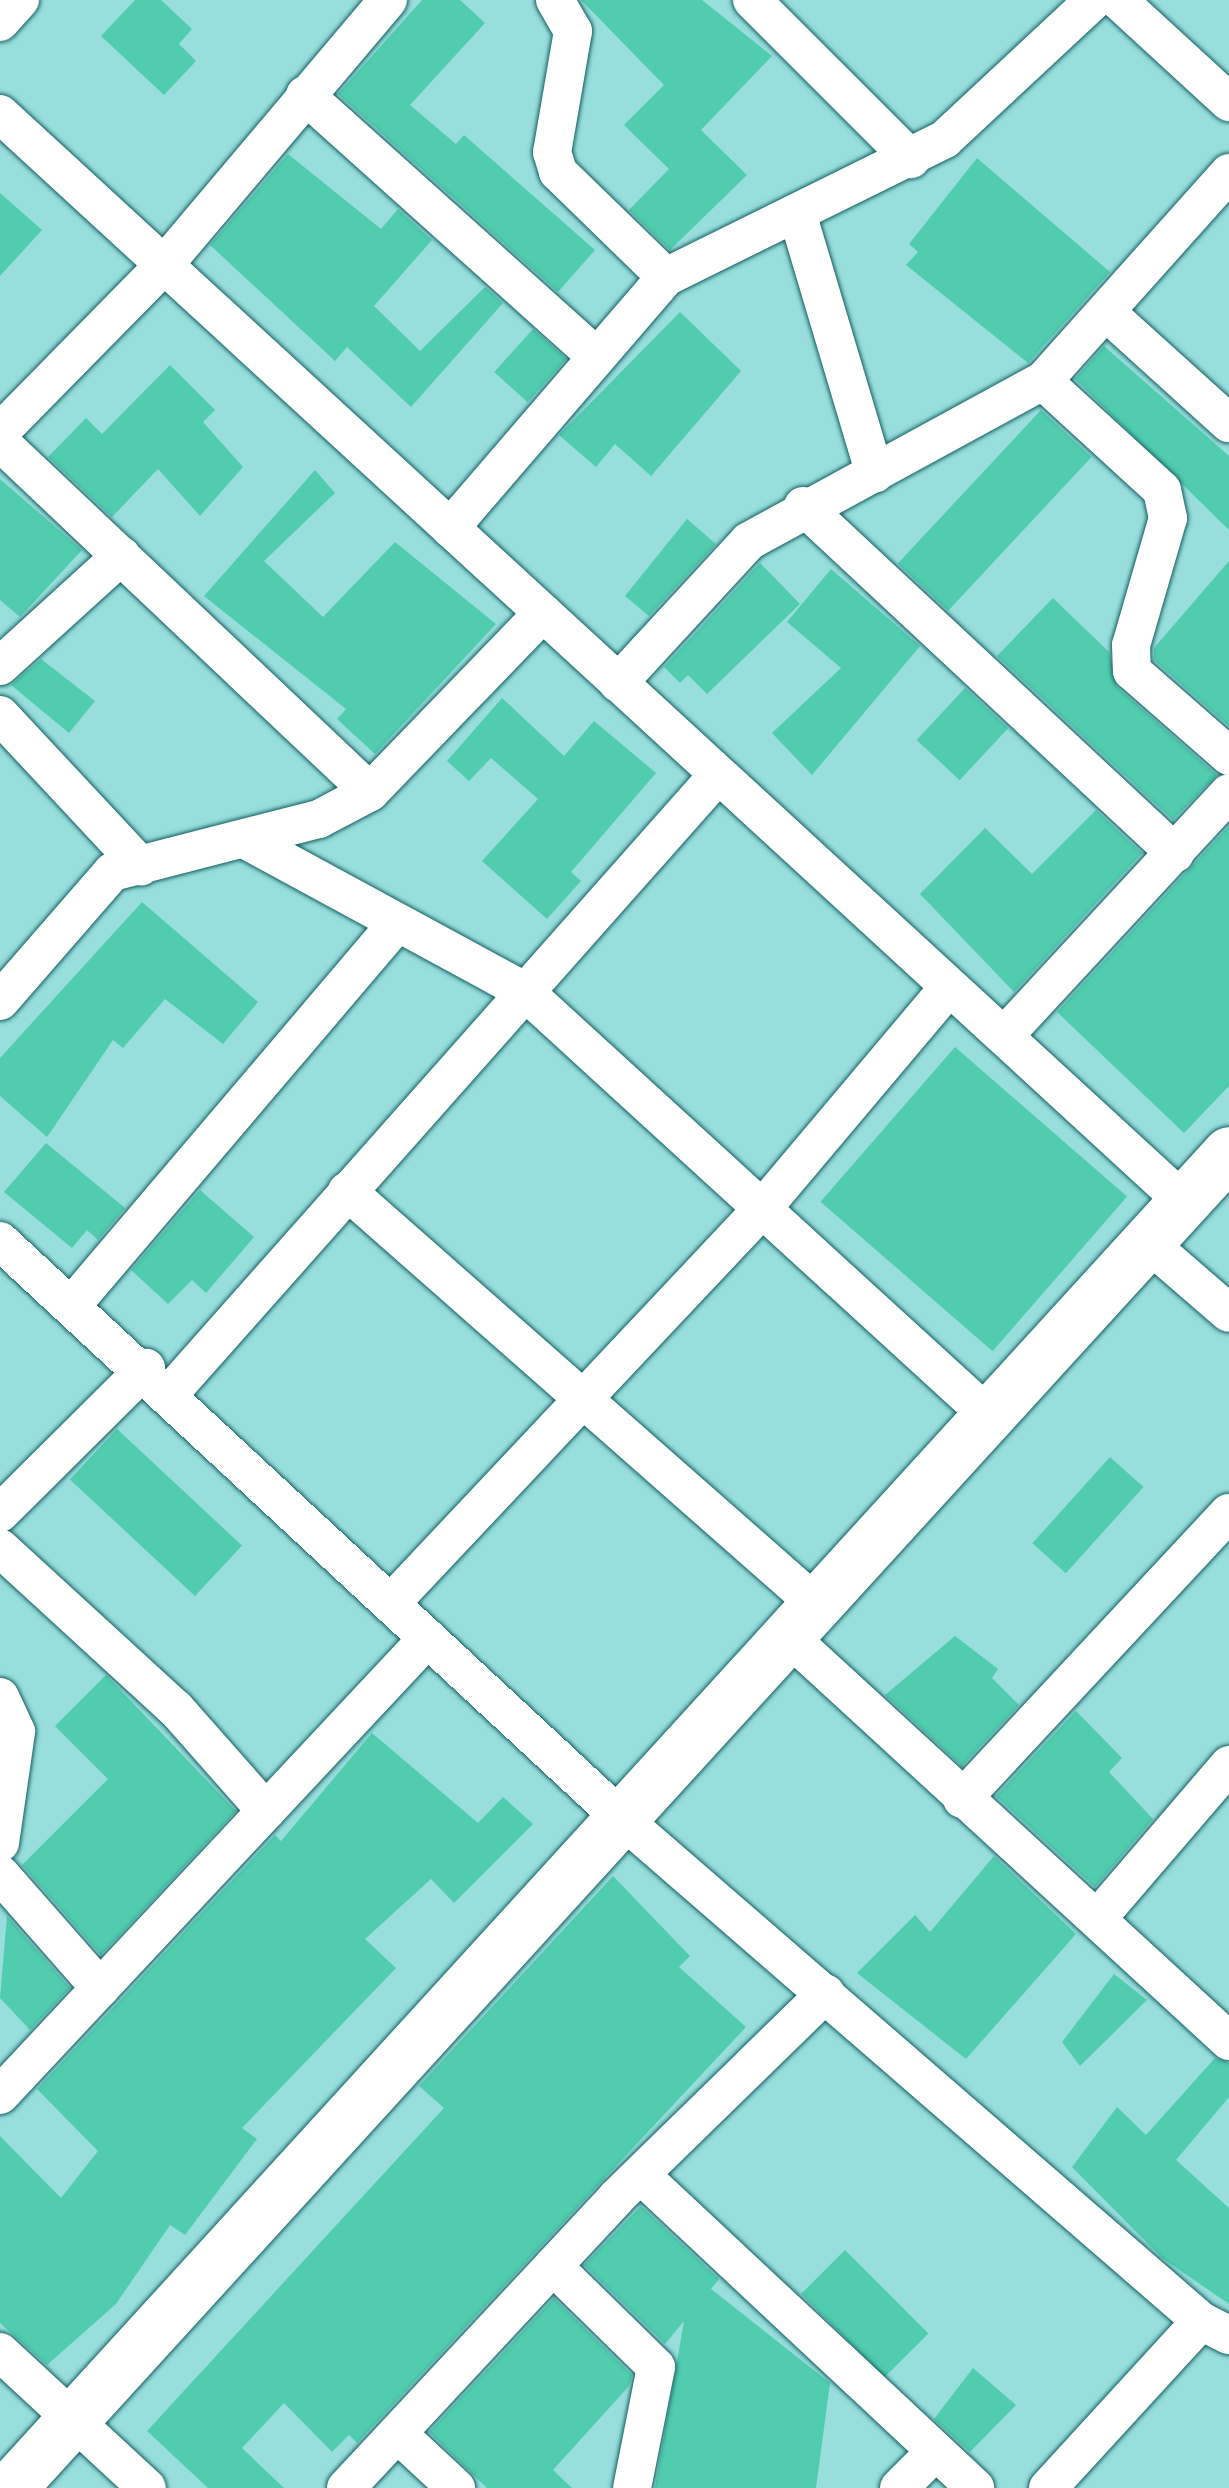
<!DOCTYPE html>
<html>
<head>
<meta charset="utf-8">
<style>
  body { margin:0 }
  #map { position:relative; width:1229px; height:2488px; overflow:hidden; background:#98dedd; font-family:Signika,sans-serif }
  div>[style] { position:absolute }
  .building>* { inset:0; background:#51ccaf; transform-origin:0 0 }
  .roads { filter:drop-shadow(0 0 2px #125f5f) drop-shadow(0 0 2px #125f5f) }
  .street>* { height:38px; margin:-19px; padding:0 19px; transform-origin:19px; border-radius:19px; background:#fff }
  .secondary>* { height:52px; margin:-26px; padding:0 26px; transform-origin:26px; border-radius:26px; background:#fff }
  span { translate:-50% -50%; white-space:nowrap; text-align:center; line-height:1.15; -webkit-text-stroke:8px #a5ebea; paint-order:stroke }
</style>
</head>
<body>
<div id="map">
  <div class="building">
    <i style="clip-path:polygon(135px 0,161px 0,192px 29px,179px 44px,196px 61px,164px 95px,101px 36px)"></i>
    <i style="clip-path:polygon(422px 0,460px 0,485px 23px,410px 105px,456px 144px,464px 135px,595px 250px,558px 292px,338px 94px)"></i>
    <i style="clip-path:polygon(581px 0,702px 0,772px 56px,701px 130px,747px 175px,670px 250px,629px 210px,669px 169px,624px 125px,664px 85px)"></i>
    <i style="clip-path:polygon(288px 154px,381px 229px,398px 209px,432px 240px,374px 306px,420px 351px,485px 287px,503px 303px,411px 407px,347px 347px,335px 361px,210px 245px)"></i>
    <i style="clip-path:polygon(977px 158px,1110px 272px,1028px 363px,906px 265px,918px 252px,909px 244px)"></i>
    <i style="clip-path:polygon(0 193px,42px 230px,0 276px)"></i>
    <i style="clip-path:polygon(680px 312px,741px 371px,651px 476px,615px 444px,596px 467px,559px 435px)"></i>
    <i style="left:533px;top:329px;width:45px;height:58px;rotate:42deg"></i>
    <i style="clip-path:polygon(1104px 346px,1229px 456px,1229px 530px,1075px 379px)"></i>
    <i style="clip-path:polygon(170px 365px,215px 410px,203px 422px,243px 467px,200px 516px,158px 469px,112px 517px,48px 457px,86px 418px,102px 434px)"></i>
    <i style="left:1041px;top:410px;width:69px;height:210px;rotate:43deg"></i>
    <i style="clip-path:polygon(315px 470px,335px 493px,264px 561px,323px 617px,395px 542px,496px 624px,375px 754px,337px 719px,346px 709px,204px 596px)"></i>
    <i style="clip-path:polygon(0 479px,82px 550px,20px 617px,0 600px)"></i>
    <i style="clip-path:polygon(687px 519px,716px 544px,649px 616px,625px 596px)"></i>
    <i style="clip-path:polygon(1229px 561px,1229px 726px,1154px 660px,1154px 648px)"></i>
    <i style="clip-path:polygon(760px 563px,800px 604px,707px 694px,688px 675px,680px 683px,664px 667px)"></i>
    <i style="clip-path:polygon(831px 569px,920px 646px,812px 775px,772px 733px,841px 668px,787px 622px)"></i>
    <i style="clip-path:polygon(1053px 598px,1109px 652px,1117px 687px,1217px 775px,1173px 820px,997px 656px)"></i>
    <i style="clip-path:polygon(41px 659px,95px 701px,69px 733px,11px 685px)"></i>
    <i style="left:965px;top:688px;width:59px;height:71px;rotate:43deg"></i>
    <i style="clip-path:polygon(502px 698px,564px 756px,594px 721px,656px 773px,571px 872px,581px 881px,547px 919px,482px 861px,538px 799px,491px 758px,469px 781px,447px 761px)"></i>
    <i style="clip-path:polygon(1096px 810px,1142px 853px,1014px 992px,920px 894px,985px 828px,1032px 874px)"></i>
    <i style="clip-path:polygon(1229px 826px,1229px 1086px,1184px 1133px,1057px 1012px)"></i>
    <i style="clip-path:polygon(142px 902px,258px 1002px,223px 1044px,165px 999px,123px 1048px,113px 1040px,47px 1137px,0 1096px,0 1058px)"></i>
    <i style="left:955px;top:1047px;width:228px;height:205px;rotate:41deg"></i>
    <i style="clip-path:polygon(46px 1143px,125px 1208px,98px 1240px,87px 1230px,72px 1248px,4px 1192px)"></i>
    <i style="clip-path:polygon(200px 1190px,254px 1237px,206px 1293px,192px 1280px,168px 1304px,131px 1270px)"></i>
    <i style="left:117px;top:1429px;width:171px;height:69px;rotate:43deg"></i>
    <i style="left:1110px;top:1457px;width:45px;height:116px;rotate:42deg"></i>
    <i style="clip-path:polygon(955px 1636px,998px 1669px,992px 1678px,1019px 1705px,962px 1766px,885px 1695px)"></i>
    <i style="clip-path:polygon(106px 1675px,236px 1811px,101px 1955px,22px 1865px,108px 1779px,55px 1726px)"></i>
    <i style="clip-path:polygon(1076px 1711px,1122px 1758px,1109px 1772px,1153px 1819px,1095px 1887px,996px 1796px)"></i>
    <i style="clip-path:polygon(372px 1733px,478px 1823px,503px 1797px,533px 1824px,454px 1903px,431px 1879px,365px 1939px,396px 1968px,242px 2128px,257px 2139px,185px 2235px,170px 2225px,116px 2304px,47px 2365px,0 2323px,0 2136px,61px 2198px,98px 2151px,37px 2089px,275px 1835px,281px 1841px)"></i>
    <i style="clip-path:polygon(994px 1856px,1076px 1934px,966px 2059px,857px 1973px,915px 1915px,930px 1932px)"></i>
    <i style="clip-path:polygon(613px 1876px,690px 1956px,679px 1967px,746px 2027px,357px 2443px,349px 2435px,332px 2452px,284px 2403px,242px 2448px,284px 2488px,208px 2488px,147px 2431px,444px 2108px,419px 2086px)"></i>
    <i style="clip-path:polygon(7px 1916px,70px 1988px,30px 2030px,0 1998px)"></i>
    <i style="clip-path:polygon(1114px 1974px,1147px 2000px,1080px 2066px,1062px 2042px)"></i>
    <i style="clip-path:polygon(1215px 2058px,1229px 2063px,1229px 2097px,1176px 2160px,1229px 2208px,1229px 2304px,1162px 2258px,1072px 2167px,1117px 2107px,1146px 2135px)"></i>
    <i style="clip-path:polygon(641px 2206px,719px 2279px,711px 2289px,830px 2383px,816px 2488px,655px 2488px,684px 2321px,665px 2344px,584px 2265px)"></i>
    <i style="left:845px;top:2250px;width:118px;height:62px;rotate:45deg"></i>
    <i style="clip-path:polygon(554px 2298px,632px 2375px,629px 2386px,553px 2470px,572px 2488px,487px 2488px,429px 2432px)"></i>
    <i style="clip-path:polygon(973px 2368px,1016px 2405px,970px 2452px,934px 2419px)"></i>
  </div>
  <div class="roads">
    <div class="street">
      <i style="left:555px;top:0;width:36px;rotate:60deg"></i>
      <i style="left:573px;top:31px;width:123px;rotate:99.8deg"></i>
      <i style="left:552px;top:152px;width:21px;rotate:73deg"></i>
      <i style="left:558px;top:172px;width:151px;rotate:44.2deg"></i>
      <i style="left:752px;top:0;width:225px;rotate:45deg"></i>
      <i style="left:1118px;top:0;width:151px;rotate:42.6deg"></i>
      <i style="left:0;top:22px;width:30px;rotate:-48deg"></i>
      <i style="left:305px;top:95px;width:392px;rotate:41.9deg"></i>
      <i style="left:0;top:114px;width:1608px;rotate:42.58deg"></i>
      <i style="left:797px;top:213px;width:272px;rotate:73.4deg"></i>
      <i style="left:1106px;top:312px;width:166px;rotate:42.1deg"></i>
      <i style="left:1043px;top:381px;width:161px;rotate:42.5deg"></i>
      <i style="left:1162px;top:490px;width:29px;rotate:78deg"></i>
      <i style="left:1168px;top:518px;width:132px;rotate:106.2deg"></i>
      <i style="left:1131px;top:645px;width:26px;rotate:88deg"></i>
      <i style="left:1132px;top:671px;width:129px;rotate:41.2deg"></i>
      <i style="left:0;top:432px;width:234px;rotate:-45.5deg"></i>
      <i style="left:164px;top:265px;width:347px;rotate:-49.8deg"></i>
      <i style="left:0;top:442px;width:509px;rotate:43.41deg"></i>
      <i style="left:803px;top:506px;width:509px;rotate:43.01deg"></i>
      <i style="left:450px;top:528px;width:331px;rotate:-49.3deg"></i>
      <i style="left:666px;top:277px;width:311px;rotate:-26.3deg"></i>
      <i style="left:945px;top:139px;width:204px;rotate:-43deg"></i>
      <i style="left:0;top:666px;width:164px;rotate:-42.3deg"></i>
      <i style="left:618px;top:683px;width:193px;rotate:-47.3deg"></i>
      <i style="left:749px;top:541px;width:335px;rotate:-28.6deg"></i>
      <i style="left:1043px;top:381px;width:279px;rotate:-48.2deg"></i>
      <i style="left:0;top:715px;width:207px;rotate:47deg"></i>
      <i style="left:246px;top:840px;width:316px;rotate:28.5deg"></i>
      <i style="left:524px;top:991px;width:630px;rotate:42.43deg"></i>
      <i style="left:0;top:1001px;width:171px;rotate:-49deg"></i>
      <i style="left:112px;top:872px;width:214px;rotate:-14.4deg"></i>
      <i style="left:319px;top:819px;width:58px;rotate:-27.9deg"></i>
      <i style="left:370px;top:792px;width:249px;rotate:-46deg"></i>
      <i style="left:1004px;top:1036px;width:331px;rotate:-47.2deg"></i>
      <i style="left:347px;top:1191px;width:626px;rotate:41.38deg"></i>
      <i style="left:0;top:1241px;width:848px;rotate:42.9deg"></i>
      <i style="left:621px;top:1818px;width:768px;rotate:40.93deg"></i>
      <i style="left:1201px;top:2321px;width:31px;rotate:27deg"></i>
      <i style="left:1147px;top:1242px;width:108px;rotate:40.9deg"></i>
      <i style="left:73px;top:1304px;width:500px;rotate:-49.62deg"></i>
      <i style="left:170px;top:1393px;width:826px;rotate:-48.44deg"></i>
      <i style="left:0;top:1513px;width:206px;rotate:-44.8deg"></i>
      <i style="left:0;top:1548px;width:239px;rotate:42.5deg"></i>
      <i style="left:176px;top:1709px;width:136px;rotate:48.6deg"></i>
      <i style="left:391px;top:1603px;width:541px;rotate:-46.72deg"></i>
      <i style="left:762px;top:1209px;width:290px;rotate:-49.9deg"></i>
      <i style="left:788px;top:1636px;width:599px;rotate:42.56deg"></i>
      <i style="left:0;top:1697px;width:38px;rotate:65deg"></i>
      <i style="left:16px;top:1732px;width:112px;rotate:98.2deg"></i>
      <i style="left:962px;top:1799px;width:391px;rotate:-47deg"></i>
      <i style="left:0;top:1874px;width:152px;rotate:48.7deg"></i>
      <i style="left:1097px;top:1919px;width:203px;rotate:-49.4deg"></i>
      <i style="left:0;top:2095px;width:626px;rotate:-46.88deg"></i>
      <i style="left:643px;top:2177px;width:455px;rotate:43.1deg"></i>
      <i style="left:553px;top:2266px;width:144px;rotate:44.4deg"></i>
      <i style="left:656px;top:2367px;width:123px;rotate:101.2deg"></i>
      <i style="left:0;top:2352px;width:200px;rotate:42.8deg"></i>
      <i style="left:399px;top:2435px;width:78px;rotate:42.9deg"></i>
      <i style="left:346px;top:2488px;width:396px;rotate:-47deg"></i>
      <i style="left:616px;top:2198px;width:293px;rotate:-44.3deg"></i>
      <i style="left:899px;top:2488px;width:51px;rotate:-45deg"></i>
      <i style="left:1048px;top:2488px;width:226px;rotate:-47.5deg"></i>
    </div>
    <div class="secondary">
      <i style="left:11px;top:2488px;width:1807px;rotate:-47.62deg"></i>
    </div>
  </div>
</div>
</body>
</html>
